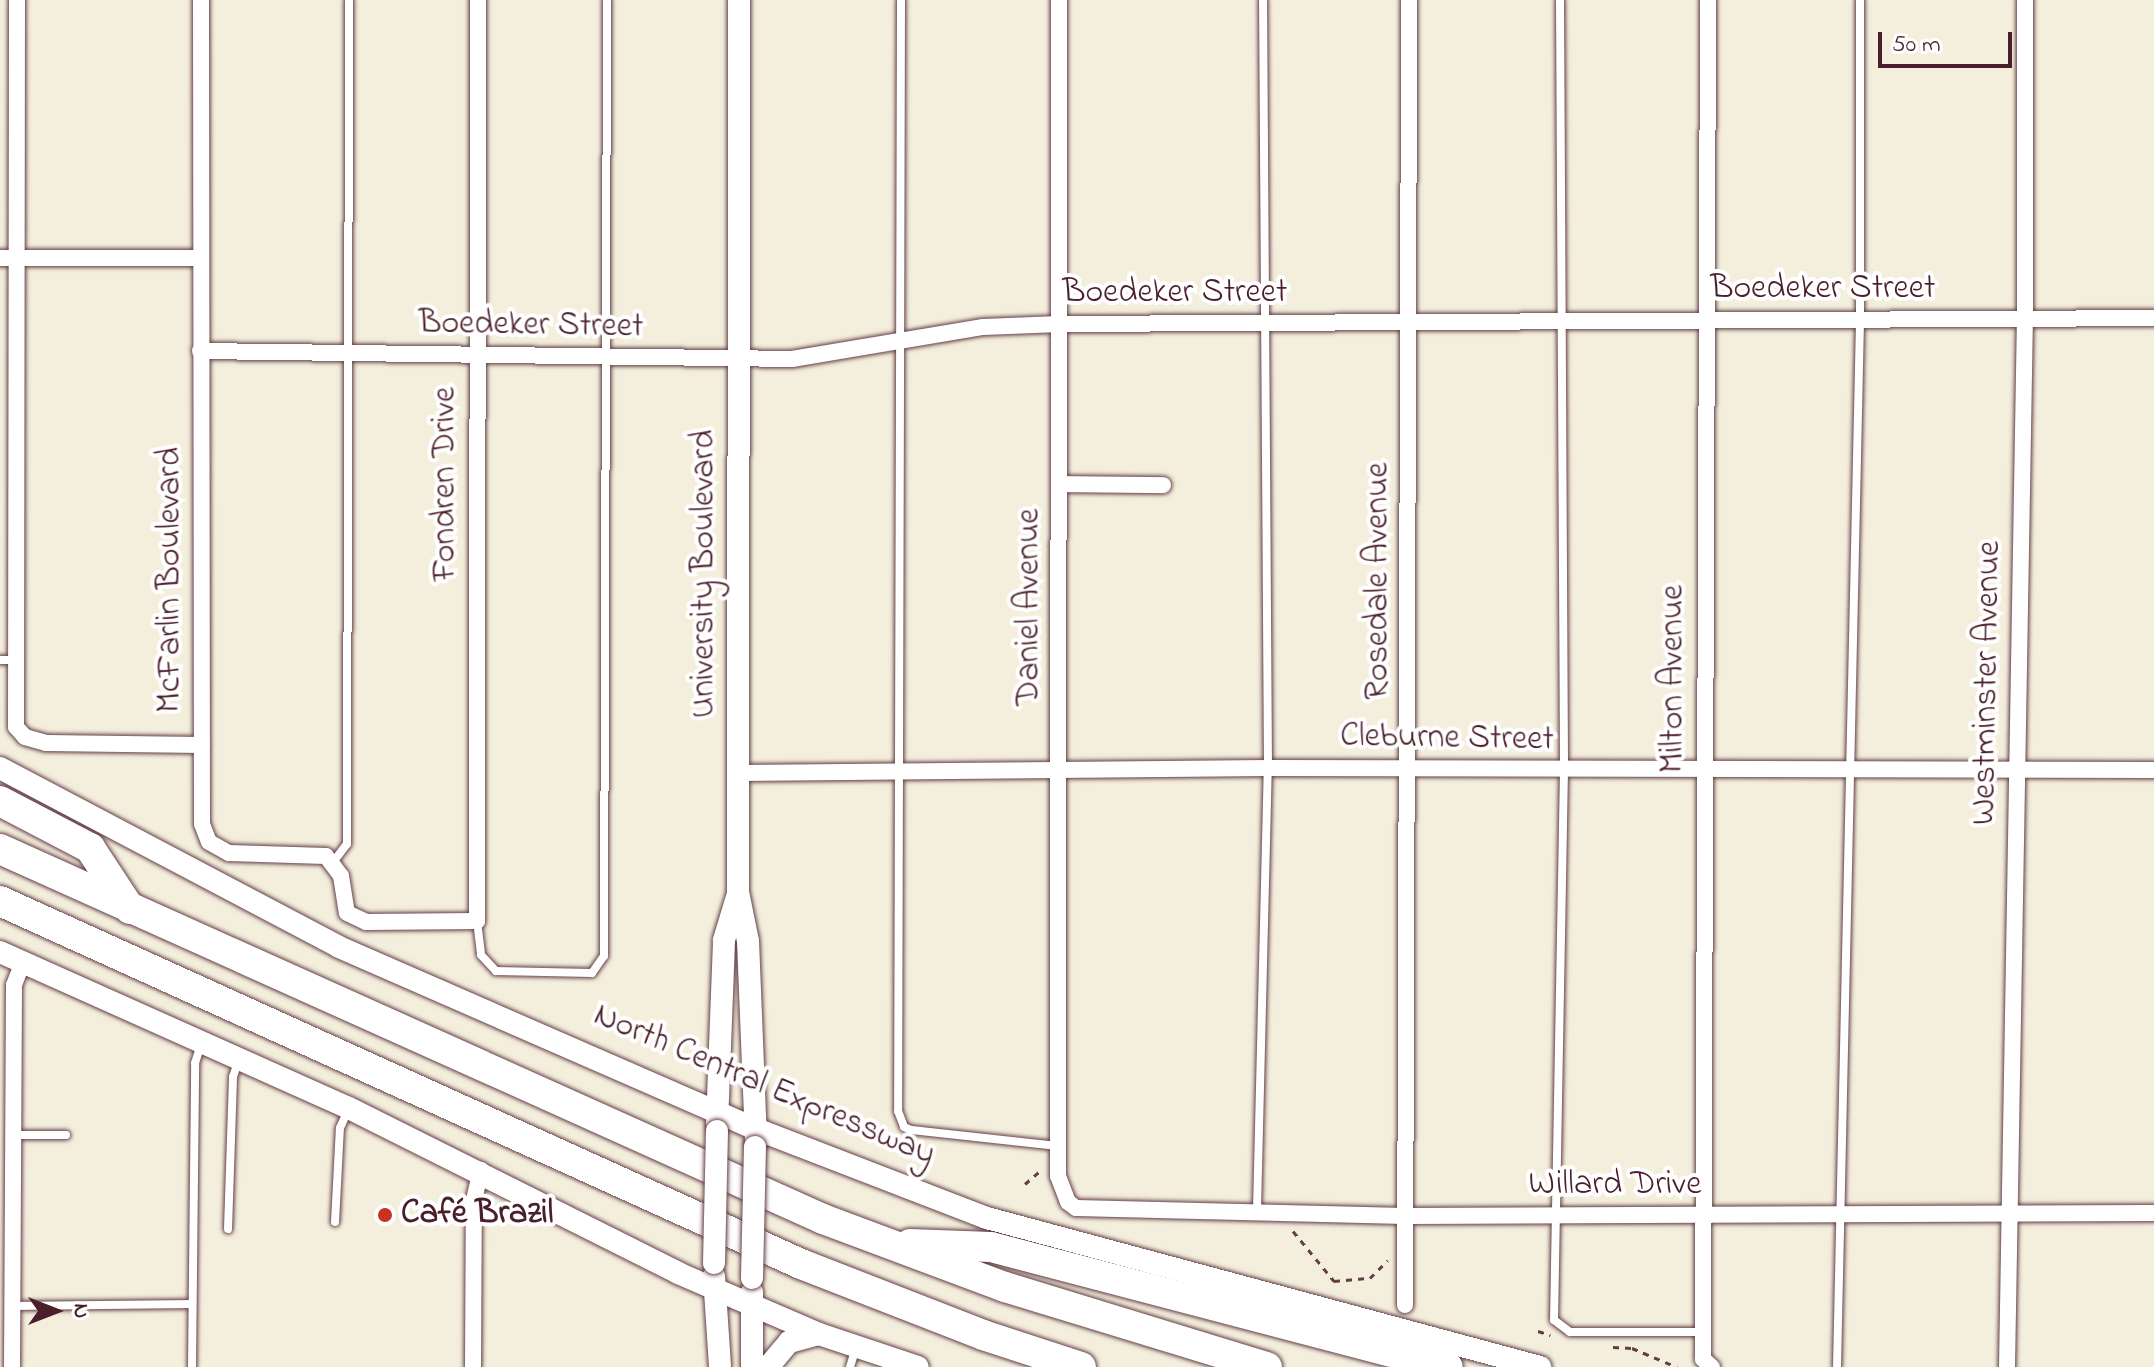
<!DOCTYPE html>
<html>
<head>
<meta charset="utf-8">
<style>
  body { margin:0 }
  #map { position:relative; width:2154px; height:1367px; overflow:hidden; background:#f4efdd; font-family:"Indie Flower",sans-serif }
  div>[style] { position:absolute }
  .path>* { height:3px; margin-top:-1.5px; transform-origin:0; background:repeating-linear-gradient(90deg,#643e46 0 6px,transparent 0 12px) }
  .roads { filter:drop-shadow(0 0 2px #643e46) drop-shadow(0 0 2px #643e46) }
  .lane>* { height:8px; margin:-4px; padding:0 4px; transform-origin:4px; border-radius:4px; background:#fff }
  .street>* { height:16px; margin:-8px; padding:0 8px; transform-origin:8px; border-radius:8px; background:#fff }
  .secondary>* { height:22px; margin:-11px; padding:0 11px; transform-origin:11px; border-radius:11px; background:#fff }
  .highway>* { height:30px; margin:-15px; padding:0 15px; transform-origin:15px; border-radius:15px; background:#fff }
  .bridges { filter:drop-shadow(0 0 2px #643e46) drop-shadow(0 0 2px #643e46) }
  .secondary-bridge>* { height:22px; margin:-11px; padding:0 11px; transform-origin:11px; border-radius:11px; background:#fff }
  .dots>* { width:22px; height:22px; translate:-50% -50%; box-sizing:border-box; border:4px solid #fff; border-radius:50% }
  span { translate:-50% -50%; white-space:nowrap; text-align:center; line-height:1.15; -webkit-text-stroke:8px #fff; paint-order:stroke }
  .street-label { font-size:34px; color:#4a1f2b }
  .poi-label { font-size:34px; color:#4a1f2b; font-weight:700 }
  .left { translate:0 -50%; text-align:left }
  .north { position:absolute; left:16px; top:1271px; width:80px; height:80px; -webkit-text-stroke:6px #fff; paint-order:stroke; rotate:90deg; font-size:22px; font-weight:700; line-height:32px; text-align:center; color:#4a1f2b }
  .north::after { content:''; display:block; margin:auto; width:28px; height:36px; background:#4a1f2b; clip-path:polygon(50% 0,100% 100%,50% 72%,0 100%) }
  .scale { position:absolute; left:1878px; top:32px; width:134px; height:36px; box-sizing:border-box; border:4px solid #4a1f2b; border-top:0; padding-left:10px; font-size:24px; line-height:28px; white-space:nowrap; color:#4a1f2b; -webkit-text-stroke:6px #fff; paint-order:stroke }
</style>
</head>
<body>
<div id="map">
  <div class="path">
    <i style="left:1025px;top:1184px;width:20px;rotate:-41deg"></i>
    <i style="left:1293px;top:1231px;width:65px;rotate:50.6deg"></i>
    <i style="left:1334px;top:1281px;width:36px;rotate:-5deg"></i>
    <i style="left:1370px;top:1278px;width:25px;rotate:-45deg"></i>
    <i style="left:1538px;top:1331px;width:13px;rotate:18deg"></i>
    <i style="left:1613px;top:1347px;width:19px;rotate:3deg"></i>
    <i style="left:1632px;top:1348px;width:49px;rotate:22.9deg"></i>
  </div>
  <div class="roads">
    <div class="lane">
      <i style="left:901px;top:0;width:1111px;rotate:90.15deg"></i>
      <i style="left:898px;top:1111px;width:17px;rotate:69deg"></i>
      <i style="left:904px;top:1127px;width:8px;rotate:23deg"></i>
      <i style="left:911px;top:1130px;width:148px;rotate:6.2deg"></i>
      <i style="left:1560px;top:0;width:770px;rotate:89.7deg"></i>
      <i style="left:1564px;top:770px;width:550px;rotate:91.04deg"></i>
      <i style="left:1554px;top:1320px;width:20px;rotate:37deg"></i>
      <i style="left:1570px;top:1332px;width:133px"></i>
      <i style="left:0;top:660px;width:14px"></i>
      <i style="left:334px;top:861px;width:21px;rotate:-53deg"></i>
      <i style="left:347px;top:844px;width:844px;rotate:-89.86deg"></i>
      <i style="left:477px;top:921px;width:34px;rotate:83deg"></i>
      <i style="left:481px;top:955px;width:22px;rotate:47deg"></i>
      <i style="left:496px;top:971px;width:96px;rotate:1.2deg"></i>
      <i style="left:592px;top:973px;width:21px;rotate:-55deg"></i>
      <i style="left:604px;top:956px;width:956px;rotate:-89.82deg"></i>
      <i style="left:14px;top:1135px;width:52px"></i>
      <i style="left:1257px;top:1210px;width:442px;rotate:-88.6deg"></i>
      <i style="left:1268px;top:768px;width:768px;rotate:-90.37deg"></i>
      <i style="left:335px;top:1222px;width:94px;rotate:-87deg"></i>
      <i style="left:340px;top:1128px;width:22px;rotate:-66deg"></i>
      <i style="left:228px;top:1229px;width:152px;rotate:-88.1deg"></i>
      <i style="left:233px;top:1077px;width:19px;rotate:-72deg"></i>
      <i style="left:12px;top:1306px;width:180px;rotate:-0.6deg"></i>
      <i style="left:192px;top:1367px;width:304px;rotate:-89.4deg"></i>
      <i style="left:195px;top:1063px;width:19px;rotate:-72deg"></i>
      <i style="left:850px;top:1367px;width:21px;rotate:-73deg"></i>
      <i style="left:1837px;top:1367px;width:1047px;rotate:-88.74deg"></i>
      <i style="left:1860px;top:320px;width:320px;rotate:-90deg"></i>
    </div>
    <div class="street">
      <i style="left:17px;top:0;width:727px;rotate:90.08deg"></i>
      <i style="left:16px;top:727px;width:13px;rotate:48deg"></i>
      <i style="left:25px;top:737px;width:22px;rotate:16deg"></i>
      <i style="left:46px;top:743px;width:156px;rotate:0.7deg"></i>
      <i style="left:201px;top:0;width:824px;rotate:89.93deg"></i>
      <i style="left:202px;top:824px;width:19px;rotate:69deg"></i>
      <i style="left:209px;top:842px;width:23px;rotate:29deg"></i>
      <i style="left:229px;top:853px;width:97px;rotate:1.8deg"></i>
      <i style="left:326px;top:856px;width:25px;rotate:53deg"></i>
      <i style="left:341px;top:876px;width:37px;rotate:81deg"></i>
      <i style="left:347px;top:913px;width:21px;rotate:25deg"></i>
      <i style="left:366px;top:922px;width:111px;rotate:-0.5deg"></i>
      <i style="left:477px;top:921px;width:921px;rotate:-89.94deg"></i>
      <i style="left:1059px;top:0;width:1176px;rotate:90.05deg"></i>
      <i style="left:1058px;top:1176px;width:28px;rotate:69deg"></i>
      <i style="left:1068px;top:1202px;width:10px;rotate:37deg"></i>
      <i style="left:1076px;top:1208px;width:329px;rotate:1.4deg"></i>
      <i style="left:1405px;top:1216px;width:749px;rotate:-0.23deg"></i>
      <i style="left:1708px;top:0;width:1359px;rotate:90.21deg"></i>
      <i style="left:1703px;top:1359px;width:12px;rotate:42deg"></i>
      <i style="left:0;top:258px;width:201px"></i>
      <i style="left:200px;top:351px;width:592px;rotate:0.77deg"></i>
      <i style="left:792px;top:359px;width:194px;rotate:-9.5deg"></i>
      <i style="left:983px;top:327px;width:77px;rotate:-2.2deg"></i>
      <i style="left:1060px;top:324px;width:1094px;rotate:-0.31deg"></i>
      <i style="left:1061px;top:484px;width:102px;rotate:0.6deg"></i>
      <i style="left:739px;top:773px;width:529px;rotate:-0.54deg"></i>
      <i style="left:1268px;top:768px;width:886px;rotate:0.13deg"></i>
      <i style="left:1405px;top:1305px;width:1305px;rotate:-89.82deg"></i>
      <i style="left:12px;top:1367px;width:382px;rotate:-89.7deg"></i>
      <i style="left:14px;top:985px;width:25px;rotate:-69deg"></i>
      <i style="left:473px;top:1367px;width:167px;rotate:-89.7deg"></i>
      <i style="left:474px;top:1200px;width:31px;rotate:-77deg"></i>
      <i style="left:2007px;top:1367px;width:1048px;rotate:-89.02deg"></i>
      <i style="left:2025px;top:319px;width:319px;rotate:-90deg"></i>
    </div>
    <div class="secondary">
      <i style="left:739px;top:0;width:892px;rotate:90.06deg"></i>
      <i style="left:738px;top:892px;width:50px;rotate:78.5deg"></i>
      <i style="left:748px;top:941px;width:201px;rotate:87.7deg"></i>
      <i style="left:0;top:768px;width:383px;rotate:27.8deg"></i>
      <i style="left:339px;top:947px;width:455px;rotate:23.6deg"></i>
      <i style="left:756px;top:1129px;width:248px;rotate:21.1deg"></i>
      <i style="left:987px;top:1218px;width:573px;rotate:15.08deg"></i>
      <i style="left:0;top:952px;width:382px;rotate:24.1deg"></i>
      <i style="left:349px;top:1108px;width:368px;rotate:26.6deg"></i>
      <i style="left:678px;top:1273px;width:154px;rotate:23.4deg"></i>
      <i style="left:819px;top:1334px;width:104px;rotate:18.4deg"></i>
      <i style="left:717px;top:1124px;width:184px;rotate:-87.8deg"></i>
      <i style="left:724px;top:940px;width:45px;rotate:-73.2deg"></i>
      <i style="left:714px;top:1276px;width:91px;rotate:86.2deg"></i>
      <i style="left:752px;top:1292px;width:75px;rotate:90deg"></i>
      <i style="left:768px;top:1367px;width:33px;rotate:-50deg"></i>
      <i style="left:789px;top:1342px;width:31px;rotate:-15deg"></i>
    </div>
    <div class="highway">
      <i style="left:0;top:801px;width:102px;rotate:27.6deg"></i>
      <i style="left:90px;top:848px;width:73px;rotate:56.7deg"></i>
      <i style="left:0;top:849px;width:902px;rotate:24.21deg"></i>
      <i style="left:823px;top:1219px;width:194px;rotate:20.5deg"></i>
      <i style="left:1005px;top:1287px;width:274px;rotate:17deg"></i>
      <i style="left:0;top:901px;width:879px;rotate:24.38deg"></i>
      <i style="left:801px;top:1264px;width:195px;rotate:21.3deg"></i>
      <i style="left:983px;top:1335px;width:103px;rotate:18.1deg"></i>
      <i style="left:910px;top:1244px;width:81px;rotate:2.1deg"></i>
      <i style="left:991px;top:1247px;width:472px;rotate:14.7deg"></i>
    </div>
  </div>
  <div class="bridges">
    <div class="secondary-bridge">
      <i style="left:714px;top:1263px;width:132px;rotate:-88.7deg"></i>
      <i style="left:752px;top:1278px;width:131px;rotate:-88.7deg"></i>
    </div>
  </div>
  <div class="dots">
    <i style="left:385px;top:1215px;background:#c8321e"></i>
  </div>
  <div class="street-label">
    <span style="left:1823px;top:290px">Boedeker Street</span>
    <span style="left:1175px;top:294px">Boedeker Street</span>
    <span style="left:531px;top:326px;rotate:1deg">Boedeker Street</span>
    <span style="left:446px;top:484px;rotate:-90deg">Fondren Drive</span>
    <span style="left:705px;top:574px;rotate:-90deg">University Boulevard</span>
    <span style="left:171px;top:580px;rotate:-90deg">McFarlin Boulevard</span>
    <span style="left:1379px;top:581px;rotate:-90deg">Rosedale Avenue</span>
    <span style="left:1030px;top:607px;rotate:-90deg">Daniel Avenue</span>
    <span style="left:1674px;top:679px;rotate:-90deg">Milton Avenue</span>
    <span style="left:1988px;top:683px;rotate:-89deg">Westminster Avenue</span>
    <span style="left:1447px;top:739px;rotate:1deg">Cleburne Street</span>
    <span style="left:764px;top:1086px;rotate:23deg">North Central Expressway</span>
    <span style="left:1615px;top:1186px">Willard Drive</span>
  </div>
  <div class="poi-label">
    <span class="left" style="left:401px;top:1215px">Café Brazil</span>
  </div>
  <div class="north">N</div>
  <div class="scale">50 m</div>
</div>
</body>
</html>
